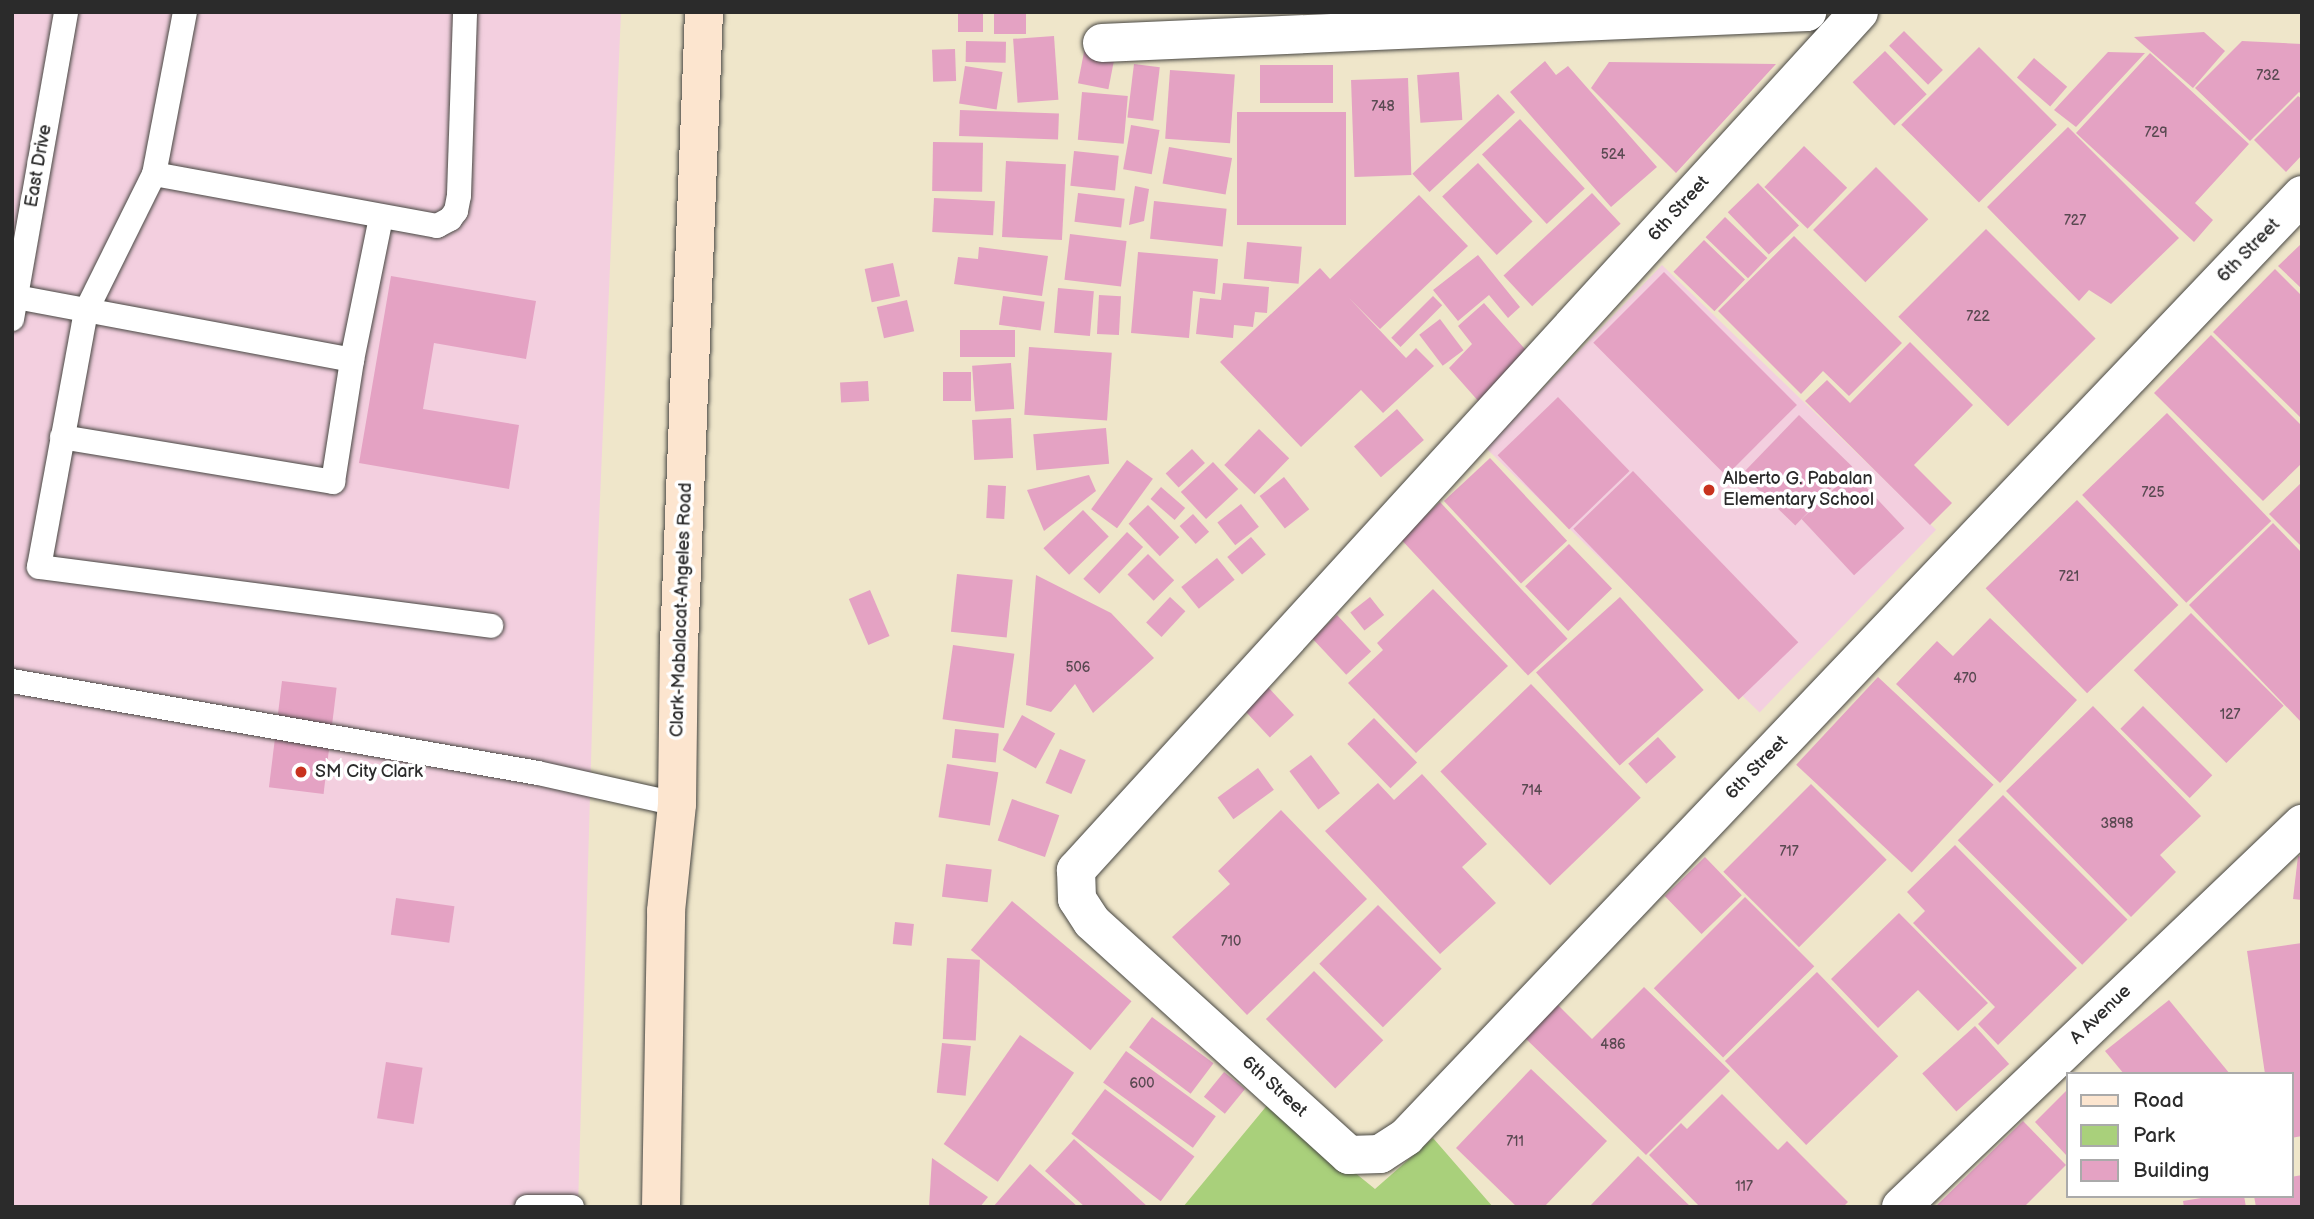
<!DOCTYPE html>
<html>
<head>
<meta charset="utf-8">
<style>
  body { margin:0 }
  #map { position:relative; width:2314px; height:1219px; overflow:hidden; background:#efe6ca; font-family:"Balsamiq Sans",sans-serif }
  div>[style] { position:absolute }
  .built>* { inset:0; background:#f3cfdf; transform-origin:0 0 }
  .green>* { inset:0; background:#a9d07b }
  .building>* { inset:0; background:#e4a2c3; transform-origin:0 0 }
  .roads { filter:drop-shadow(0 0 2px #484743) drop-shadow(0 0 2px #484743) }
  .lane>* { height:24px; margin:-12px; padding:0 12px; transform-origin:12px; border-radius:12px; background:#fff }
  .street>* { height:38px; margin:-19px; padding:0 19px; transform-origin:19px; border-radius:19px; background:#fff }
  .secondary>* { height:38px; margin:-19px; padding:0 19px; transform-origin:19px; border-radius:19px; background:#fce5cf }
  .dots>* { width:19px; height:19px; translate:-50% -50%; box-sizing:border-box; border:4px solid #fff; border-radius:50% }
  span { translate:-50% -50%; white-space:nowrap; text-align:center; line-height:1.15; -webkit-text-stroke:7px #fff; paint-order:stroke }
  .number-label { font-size:14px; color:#594951 }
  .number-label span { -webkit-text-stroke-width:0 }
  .street-label { font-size:18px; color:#2b2b2b }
  .poi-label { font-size:18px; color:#2b2b2b }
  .left { translate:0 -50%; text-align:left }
  .frame { position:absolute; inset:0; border:14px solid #2b2b2b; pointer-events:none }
  .legend { position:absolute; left:2066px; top:1072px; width:228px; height:126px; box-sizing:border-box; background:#fff; border:2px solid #aaa; margin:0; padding:9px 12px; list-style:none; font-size:21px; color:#2b2b2b }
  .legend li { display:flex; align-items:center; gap:14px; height:35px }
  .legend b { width:35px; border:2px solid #aaa }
</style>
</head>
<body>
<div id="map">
  <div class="built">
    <i style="clip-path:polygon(12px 12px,621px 12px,596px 591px,578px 1207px,12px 1207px)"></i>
    <i style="left:1662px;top:265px;width:381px;height:254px;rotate:44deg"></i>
  </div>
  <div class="green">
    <i style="clip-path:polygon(1269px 1103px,1375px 1189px,1433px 1138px,1493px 1207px,1183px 1207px)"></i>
  </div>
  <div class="building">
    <i style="left:958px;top:12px;width:25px;height:20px"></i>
    <i style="left:994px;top:12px;width:32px;height:22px"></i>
    <i style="left:1904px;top:31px;width:55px;height:21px;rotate:45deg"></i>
    <i style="clip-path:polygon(2204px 32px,2225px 51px,2193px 88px,2134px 37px)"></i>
    <i style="left:1054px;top:36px;width:64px;height:41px;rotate:86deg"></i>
    <i style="left:966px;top:41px;width:40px;height:21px;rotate:1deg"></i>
    <i style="clip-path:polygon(2242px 41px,2302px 44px,2302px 95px,2299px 92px,2250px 141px,2195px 88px)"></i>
    <i style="left:1085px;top:47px;width:31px;height:37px;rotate:11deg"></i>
    <i style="left:1979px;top:47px;width:110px;height:110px;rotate:45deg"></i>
    <i style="left:955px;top:49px;width:32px;height:23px;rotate:88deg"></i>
    <i style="left:1885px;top:51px;width:60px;height:45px;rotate:46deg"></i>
    <i style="clip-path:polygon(2108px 52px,2145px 53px,2076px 127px,2054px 110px)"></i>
    <i style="clip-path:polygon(2150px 53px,2249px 144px,2195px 203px,2213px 220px,2194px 242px,2076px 133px)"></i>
    <i style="left:2034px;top:58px;width:44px;height:26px;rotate:41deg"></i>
    <i style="clip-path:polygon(1545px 61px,1556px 75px,1568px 66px,1657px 167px,1611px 207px,1510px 92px)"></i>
    <i style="clip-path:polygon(1609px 62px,1776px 64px,1676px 173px,1591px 88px)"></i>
    <i style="left:1134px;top:64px;width:26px;height:54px;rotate:7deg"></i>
    <i style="left:1260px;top:65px;width:73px;height:38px"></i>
    <i style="left:965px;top:66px;width:38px;height:38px;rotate:9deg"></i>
    <i style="left:1170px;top:70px;width:65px;height:69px;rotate:4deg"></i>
    <i style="left:1459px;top:72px;width:48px;height:42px;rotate:86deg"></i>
    <i style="left:1408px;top:78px;width:97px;height:57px;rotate:88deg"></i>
    <i style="left:1082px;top:92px;width:46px;height:48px;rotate:5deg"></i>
    <i style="left:1498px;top:94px;width:25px;height:117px;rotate:47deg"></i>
    <i style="clip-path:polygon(2298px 96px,2302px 99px,2302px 155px,2286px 172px,2254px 140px)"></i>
    <i style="left:960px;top:110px;width:99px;height:26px;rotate:2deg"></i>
    <i style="left:1237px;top:112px;width:109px;height:113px"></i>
    <i style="left:1520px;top:119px;width:95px;height:52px;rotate:47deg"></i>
    <i style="left:1131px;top:125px;width:29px;height:45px;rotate:10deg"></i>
    <i style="clip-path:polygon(2068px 127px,2179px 238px,2111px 304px,2089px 290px,2079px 301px,1987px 207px)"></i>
    <i style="left:933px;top:142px;width:50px;height:49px;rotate:1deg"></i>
    <i style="left:1804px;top:146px;width:60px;height:57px;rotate:44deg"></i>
    <i style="left:1169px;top:147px;width:64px;height:37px;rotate:10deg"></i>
    <i style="left:1074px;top:151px;width:45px;height:35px;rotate:6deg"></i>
    <i style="left:1006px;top:161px;width:60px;height:76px;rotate:3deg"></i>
    <i style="left:1478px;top:163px;width:80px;height:49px;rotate:47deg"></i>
    <i style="left:1876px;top:167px;width:74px;height:89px;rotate:45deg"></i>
    <i style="left:1758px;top:183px;width:59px;height:42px;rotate:46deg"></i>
    <i style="clip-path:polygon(1135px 186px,1149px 189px,1144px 221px,1129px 225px)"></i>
    <i style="left:1078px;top:193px;width:47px;height:29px;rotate:7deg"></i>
    <i style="left:1592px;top:193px;width:42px;height:121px;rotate:47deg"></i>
    <i style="clip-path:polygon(1419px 195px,1468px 246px,1380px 329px,1349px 298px,1406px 358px,1416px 348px,1434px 366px,1383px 413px,1361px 390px,1301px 447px,1220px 362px,1320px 268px,1330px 279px)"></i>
    <i style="left:934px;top:198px;width:61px;height:34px;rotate:3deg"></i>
    <i style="left:1154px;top:201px;width:73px;height:38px;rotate:6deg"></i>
    <i style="left:1725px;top:217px;width:59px;height:28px;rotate:44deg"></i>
    <i style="left:1986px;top:229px;width:155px;height:124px;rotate:45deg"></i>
    <i style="left:1070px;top:234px;width:57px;height:46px;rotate:7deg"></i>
    <i style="clip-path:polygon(1794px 236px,1902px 343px,1849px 396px,1823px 371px,1801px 394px,1718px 311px)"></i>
    <i style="left:1704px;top:240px;width:57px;height:44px;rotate:44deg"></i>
    <i style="left:1247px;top:242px;width:55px;height:37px;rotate:5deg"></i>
    <i style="clip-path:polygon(2302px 243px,2302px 289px,2278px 266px)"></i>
    <i style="clip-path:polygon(979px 247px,1048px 256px,1042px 296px,954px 284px,958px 257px,978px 259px)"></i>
    <i style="clip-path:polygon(1138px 252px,1218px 259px,1215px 294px,1193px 291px,1189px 338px,1131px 333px)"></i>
    <i style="clip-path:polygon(1478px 255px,1520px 307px,1508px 318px,1489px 295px,1458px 321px,1433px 290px)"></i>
    <i style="left:893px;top:263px;width:34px;height:29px;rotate:78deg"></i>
    <i style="clip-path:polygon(2275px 269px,2302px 296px,2302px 419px,2213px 332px)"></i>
    <i style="left:1664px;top:272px;width:188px;height:100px;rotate:45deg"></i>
    <i style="clip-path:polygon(391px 276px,536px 301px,526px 359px,434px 343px,423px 409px,519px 425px,509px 489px,359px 463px)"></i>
    <i style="clip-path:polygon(1223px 283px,1269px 287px,1267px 313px,1255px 312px,1253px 327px,1234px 325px,1233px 338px,1196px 334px,1200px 298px,1221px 300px)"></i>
    <i style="left:1058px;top:288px;width:36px;height:45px;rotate:5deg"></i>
    <i style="left:1099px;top:295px;width:22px;height:39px;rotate:3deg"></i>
    <i style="left:1003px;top:296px;width:42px;height:29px;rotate:8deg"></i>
    <i style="left:1433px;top:296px;width:13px;height:59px;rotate:45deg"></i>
    <i style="left:907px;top:300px;width:32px;height:31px;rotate:77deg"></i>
    <i style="clip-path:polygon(1484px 303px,1532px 357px,1480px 403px,1449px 368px,1472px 344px,1458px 326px)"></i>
    <i style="left:1440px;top:319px;width:39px;height:26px;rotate:53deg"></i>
    <i style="left:960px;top:330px;width:55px;height:27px"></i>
    <i style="clip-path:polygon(2211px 335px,2302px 426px,2302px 463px,2263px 501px,2154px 393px)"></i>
    <i style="clip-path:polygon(1910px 342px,1973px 405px,1914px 465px,1952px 503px,1930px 525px,1805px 401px,1827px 380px,1850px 403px)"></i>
    <i style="left:1029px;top:347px;width:83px;height:68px;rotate:4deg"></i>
    <i style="left:1011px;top:363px;width:46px;height:39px;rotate:86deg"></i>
    <i style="left:971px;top:372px;width:29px;height:28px;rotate:90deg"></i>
    <i style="left:868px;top:381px;width:20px;height:28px;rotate:87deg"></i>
    <i style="left:1558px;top:397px;width:103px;height:84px;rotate:46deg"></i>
    <i style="left:1397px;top:409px;width:41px;height:57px;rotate:49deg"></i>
    <i style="left:2167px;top:413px;width:150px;height:118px;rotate:46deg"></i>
    <i style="left:1799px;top:415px;width:74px;height:82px;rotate:44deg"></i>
    <i style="left:1011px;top:418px;width:40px;height:39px;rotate:87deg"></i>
    <i style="left:1106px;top:428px;width:36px;height:73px;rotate:85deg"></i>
    <i style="left:1259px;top:429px;width:42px;height:50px;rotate:44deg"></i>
    <i style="left:1192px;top:449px;width:19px;height:36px;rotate:47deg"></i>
    <i style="left:1490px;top:458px;width:113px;height:63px;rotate:47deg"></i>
    <i style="left:1127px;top:460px;width:32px;height:61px;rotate:36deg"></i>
    <i style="left:1213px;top:462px;width:37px;height:44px;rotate:47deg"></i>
    <i style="left:1633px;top:471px;width:238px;height:83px;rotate:46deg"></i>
    <i style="left:1852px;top:472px;width:77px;height:69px;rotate:47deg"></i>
    <i style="clip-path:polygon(1089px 475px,1096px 491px,1044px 531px,1027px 490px)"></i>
    <i style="left:1284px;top:477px;width:41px;height:31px;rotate:52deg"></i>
    <i style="clip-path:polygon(2302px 482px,2302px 547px,2269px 514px)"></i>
    <i style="left:988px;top:485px;width:18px;height:33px;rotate:3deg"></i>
    <i style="left:1161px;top:487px;width:32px;height:16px;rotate:41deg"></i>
    <i style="left:2077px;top:500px;width:146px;height:127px;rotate:46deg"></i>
    <i style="left:1440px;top:502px;width:187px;height:54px;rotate:47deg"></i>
    <i style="left:1241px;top:504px;width:29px;height:30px;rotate:52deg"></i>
    <i style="left:1148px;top:505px;width:45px;height:27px;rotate:46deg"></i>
    <i style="left:1083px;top:510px;width:37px;height:55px;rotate:46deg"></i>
    <i style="left:1193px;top:514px;width:24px;height:18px;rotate:48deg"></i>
    <i style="clip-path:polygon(2273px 523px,2302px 553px,2302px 723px,2189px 605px)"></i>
    <i style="left:1127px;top:532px;width:22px;height:64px;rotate:43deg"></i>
    <i style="left:1251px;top:537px;width:23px;height:31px;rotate:50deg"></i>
    <i style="left:1569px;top:544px;width:62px;height:61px;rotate:46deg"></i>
    <i style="left:1148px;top:554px;width:37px;height:29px;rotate:45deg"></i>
    <i style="left:1217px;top:558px;width:28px;height:46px;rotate:51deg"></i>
    <i style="left:957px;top:574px;width:56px;height:58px;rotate:6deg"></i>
    <i style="clip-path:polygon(1036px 575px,1111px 613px,1154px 658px,1093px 713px,1075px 684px,1051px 712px,1026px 705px)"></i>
    <i style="clip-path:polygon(1433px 589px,1508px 666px,1416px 753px,1348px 683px,1383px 650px,1377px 643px)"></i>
    <i style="left:870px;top:590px;width:50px;height:23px;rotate:67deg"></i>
    <i style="left:1170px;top:597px;width:21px;height:35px;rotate:43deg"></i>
    <i style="left:1370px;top:597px;width:23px;height:25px;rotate:52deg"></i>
    <i style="left:1620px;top:597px;width:125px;height:113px;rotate:48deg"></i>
    <i style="left:2191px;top:613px;width:131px;height:81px;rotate:45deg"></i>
    <i style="left:1337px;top:615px;width:50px;height:34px;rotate:47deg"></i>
    <i style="clip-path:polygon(1990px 618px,2077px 700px,2000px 783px,1896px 684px,1937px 641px,1953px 656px)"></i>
    <i style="left:953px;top:645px;width:62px;height:75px;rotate:8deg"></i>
    <i style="left:1878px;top:677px;width:158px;height:120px;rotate:43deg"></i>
    <i style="left:282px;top:681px;width:55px;height:107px;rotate:7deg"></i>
    <i style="left:1531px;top:684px;width:158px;height:126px;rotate:46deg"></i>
    <i style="left:1266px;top:685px;width:41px;height:33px;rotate:47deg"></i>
    <i style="clip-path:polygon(2093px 706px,2201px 816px,2160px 855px,2176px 872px,2131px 917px,2006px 791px)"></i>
    <i style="left:2143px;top:706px;width:98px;height:32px;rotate:45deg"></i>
    <i style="left:1022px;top:715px;width:38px;height:40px;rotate:29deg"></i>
    <i style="left:1374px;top:718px;width:62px;height:37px;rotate:46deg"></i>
    <i style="left:955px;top:729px;width:44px;height:29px;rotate:6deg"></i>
    <i style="left:1658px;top:737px;width:27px;height:40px;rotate:48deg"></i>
    <i style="left:1060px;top:749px;width:28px;height:37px;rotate:23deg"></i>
    <i style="left:1311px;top:755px;width:48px;height:27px;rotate:53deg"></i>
    <i style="left:947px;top:764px;width:52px;height:54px;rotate:9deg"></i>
    <i style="left:1258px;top:768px;width:27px;height:50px;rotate:54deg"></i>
    <i style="clip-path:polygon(1422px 774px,1487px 844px,1462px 867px,1496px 903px,1440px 954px,1325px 831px,1378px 783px,1394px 800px)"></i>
    <i style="left:1811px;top:784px;width:107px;height:124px;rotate:45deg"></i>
    <i style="left:2003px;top:795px;width:176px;height:64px;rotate:45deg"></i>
    <i style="left:1012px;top:799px;width:50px;height:44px;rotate:19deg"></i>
    <i style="clip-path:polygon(1281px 810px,1367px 899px,1247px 1015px,1172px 937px,1230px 884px,1218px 871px)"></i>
    <i style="clip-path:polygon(1955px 845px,2077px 968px,1998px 1045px,1978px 1024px,1995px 1007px,1913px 923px,1925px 911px,1907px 892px)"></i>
    <i style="clip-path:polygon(2298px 856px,2302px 857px,2302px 900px,2293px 899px)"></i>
    <i style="left:1705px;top:857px;width:53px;height:56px;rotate:46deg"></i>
    <i style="left:946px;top:864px;width:46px;height:33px;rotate:7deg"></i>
    <i style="left:1745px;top:897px;width:98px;height:129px;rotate:45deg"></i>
    <i style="left:396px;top:898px;width:59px;height:37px;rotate:8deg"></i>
    <i style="left:1012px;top:901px;width:156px;height:64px;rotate:40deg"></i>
    <i style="left:1378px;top:905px;width:90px;height:83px;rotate:45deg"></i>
    <i style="clip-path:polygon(1899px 913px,1988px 1003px,1958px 1031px,1918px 990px,1878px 1028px,1831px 979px)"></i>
    <i style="left:895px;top:922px;width:19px;height:22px;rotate:6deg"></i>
    <i style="clip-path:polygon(2302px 943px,2302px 1136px,2291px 1138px,2291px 1074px,2265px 1074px,2247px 951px)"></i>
    <i style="left:947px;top:958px;width:33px;height:81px;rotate:3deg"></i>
    <i style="left:1314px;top:971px;width:98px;height:68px;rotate:45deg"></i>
    <i style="left:1817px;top:972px;width:117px;height:128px;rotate:46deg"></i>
    <i style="clip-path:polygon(1644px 987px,1730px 1071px,1646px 1155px,1524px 1037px,1557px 1004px,1592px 1039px)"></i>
    <i style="clip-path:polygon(2169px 1000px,2230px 1074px,2124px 1074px,2105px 1051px)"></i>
    <i style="left:1152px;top:1017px;width:77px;height:38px;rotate:37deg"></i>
    <i style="left:1975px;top:1026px;width:51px;height:71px;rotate:48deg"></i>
    <i style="left:1020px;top:1035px;width:66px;height:133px;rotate:35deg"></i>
    <i style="left:942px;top:1043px;width:29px;height:50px;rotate:6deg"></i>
    <i style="left:1126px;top:1051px;width:111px;height:39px;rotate:36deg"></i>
    <i style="left:386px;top:1062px;width:37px;height:57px;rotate:9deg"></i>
    <i style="clip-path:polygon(1531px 1069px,1607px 1141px,1544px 1207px,1517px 1207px,1456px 1148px)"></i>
    <i style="left:1224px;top:1072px;width:27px;height:32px;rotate:39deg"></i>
    <i style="left:1105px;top:1089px;width:112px;height:56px;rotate:37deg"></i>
    <i style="clip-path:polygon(2067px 1090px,2067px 1156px,2035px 1122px)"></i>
    <i style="clip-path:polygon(1722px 1094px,1778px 1150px,1787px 1141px,1848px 1202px,1843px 1207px,1700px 1207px,1649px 1155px,1681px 1123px,1687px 1129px)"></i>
    <i style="clip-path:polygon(2023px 1121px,2066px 1165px,2024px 1207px,1935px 1207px)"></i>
    <i style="clip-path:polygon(1074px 1139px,1148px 1207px,1085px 1207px,1045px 1171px)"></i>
    <i style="clip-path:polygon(1638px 1156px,1691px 1207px,1589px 1207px)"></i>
    <i style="clip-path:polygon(932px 1158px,988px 1197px,980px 1207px,929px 1207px)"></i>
    <i style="clip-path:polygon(1030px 1164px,1078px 1207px,993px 1207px)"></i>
    <i style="clip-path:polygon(2302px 1175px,2302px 1207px,2256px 1207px,2254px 1196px,2291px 1196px,2291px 1177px)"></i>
    <i style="clip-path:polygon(2213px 1196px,2244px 1196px,2246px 1207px,2184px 1207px,2183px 1201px)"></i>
  </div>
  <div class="roads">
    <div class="lane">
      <i style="left:185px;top:12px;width:165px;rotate:100.8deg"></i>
      <i style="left:154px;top:174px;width:153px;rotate:116.4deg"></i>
      <i style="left:86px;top:311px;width:260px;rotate:100.4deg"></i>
      <i style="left:39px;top:567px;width:456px;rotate:7.4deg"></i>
      <i style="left:154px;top:174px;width:288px;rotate:10.4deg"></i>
      <i style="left:437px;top:226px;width:15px;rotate:-28deg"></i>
      <i style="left:450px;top:219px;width:10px;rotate:-53deg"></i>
      <i style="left:456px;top:211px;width:16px;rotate:-79deg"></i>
      <i style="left:459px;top:195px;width:183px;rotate:-88.1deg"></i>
      <i style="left:16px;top:297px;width:342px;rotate:10.6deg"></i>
      <i style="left:12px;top:319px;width:312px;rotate:-80deg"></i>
      <i style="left:62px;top:437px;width:275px;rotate:9.4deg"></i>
      <i style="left:333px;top:482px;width:123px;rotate:-81.1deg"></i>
      <i style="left:352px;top:360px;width:145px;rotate:-78.5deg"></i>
      <i style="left:12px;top:681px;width:534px;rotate:9.92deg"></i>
      <i style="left:538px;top:773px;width:142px;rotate:12.6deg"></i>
      <i style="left:527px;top:1207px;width:45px"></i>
    </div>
    <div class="street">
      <i style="left:1859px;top:12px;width:1162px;rotate:132.38deg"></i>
      <i style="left:1076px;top:870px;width:29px;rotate:88deg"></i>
      <i style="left:1077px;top:899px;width:27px;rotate:57deg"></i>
      <i style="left:1092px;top:922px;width:347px;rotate:42.2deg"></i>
      <i style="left:1349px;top:1155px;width:31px;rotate:-2deg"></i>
      <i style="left:1380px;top:1154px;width:31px;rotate:-33deg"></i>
      <i style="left:1406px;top:1137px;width:1300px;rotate:-46.43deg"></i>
      <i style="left:1102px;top:43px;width:706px;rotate:-2.52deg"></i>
      <i style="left:1901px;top:1207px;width:555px;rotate:-43.68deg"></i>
    </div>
    <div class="secondary">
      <i style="left:661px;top:1207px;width:296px;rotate:-89deg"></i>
      <i style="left:666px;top:911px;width:108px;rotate:-84.1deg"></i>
      <i style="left:677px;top:804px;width:159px;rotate:-89.3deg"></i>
      <i style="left:679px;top:645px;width:633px;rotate:-87.74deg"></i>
    </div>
  </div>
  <div class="dots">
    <i style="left:1709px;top:490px;background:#c8321e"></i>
    <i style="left:301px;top:772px;background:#c8321e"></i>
  </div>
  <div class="number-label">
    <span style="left:2268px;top:76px">732</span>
    <span style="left:1383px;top:107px">748</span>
    <span style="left:2156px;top:133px">729</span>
    <span style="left:1613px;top:155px">524</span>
    <span style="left:2075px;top:221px">727</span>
    <span style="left:1978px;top:317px">722</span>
    <span style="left:2153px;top:493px">725</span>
    <span style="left:2069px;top:577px">721</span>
    <span style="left:1078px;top:668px">506</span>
    <span style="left:1965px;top:679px">470</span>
    <span style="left:2230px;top:715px">127</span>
    <span style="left:1532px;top:791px">714</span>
    <span style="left:2117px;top:824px">3898</span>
    <span style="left:1789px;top:852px">717</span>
    <span style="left:1231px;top:942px">710</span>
    <span style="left:1613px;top:1045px">486</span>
    <span style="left:1142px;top:1084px">600</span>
    <span style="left:1515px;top:1142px">711</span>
    <span style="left:1744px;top:1187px">117</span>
  </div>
  <div class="street-label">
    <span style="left:39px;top:166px;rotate:-80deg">East Drive</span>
    <span style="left:1679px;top:209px;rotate:-48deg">6th Street</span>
    <span style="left:2249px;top:251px;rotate:-46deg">6th Street</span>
    <span style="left:682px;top:610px;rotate:-88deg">Clark-Mabalacat-Angeles Road</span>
    <span style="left:1757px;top:768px;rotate:-46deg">6th Street</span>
    <span style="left:2101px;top:1015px;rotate:-44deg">A Avenue</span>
    <span style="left:1274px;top:1087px;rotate:42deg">6th Street</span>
  </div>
  <div class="poi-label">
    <span class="left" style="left:1723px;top:490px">Alberto G. Pabalan<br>Elementary School</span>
    <span class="left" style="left:315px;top:772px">SM City Clark</span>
  </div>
  <div class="frame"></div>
  <ul class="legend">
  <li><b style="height:9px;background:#fce5cf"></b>Road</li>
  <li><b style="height:19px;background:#a9d07b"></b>Park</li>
  <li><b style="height:19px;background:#e4a2c3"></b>Building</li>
  </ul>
</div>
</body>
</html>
